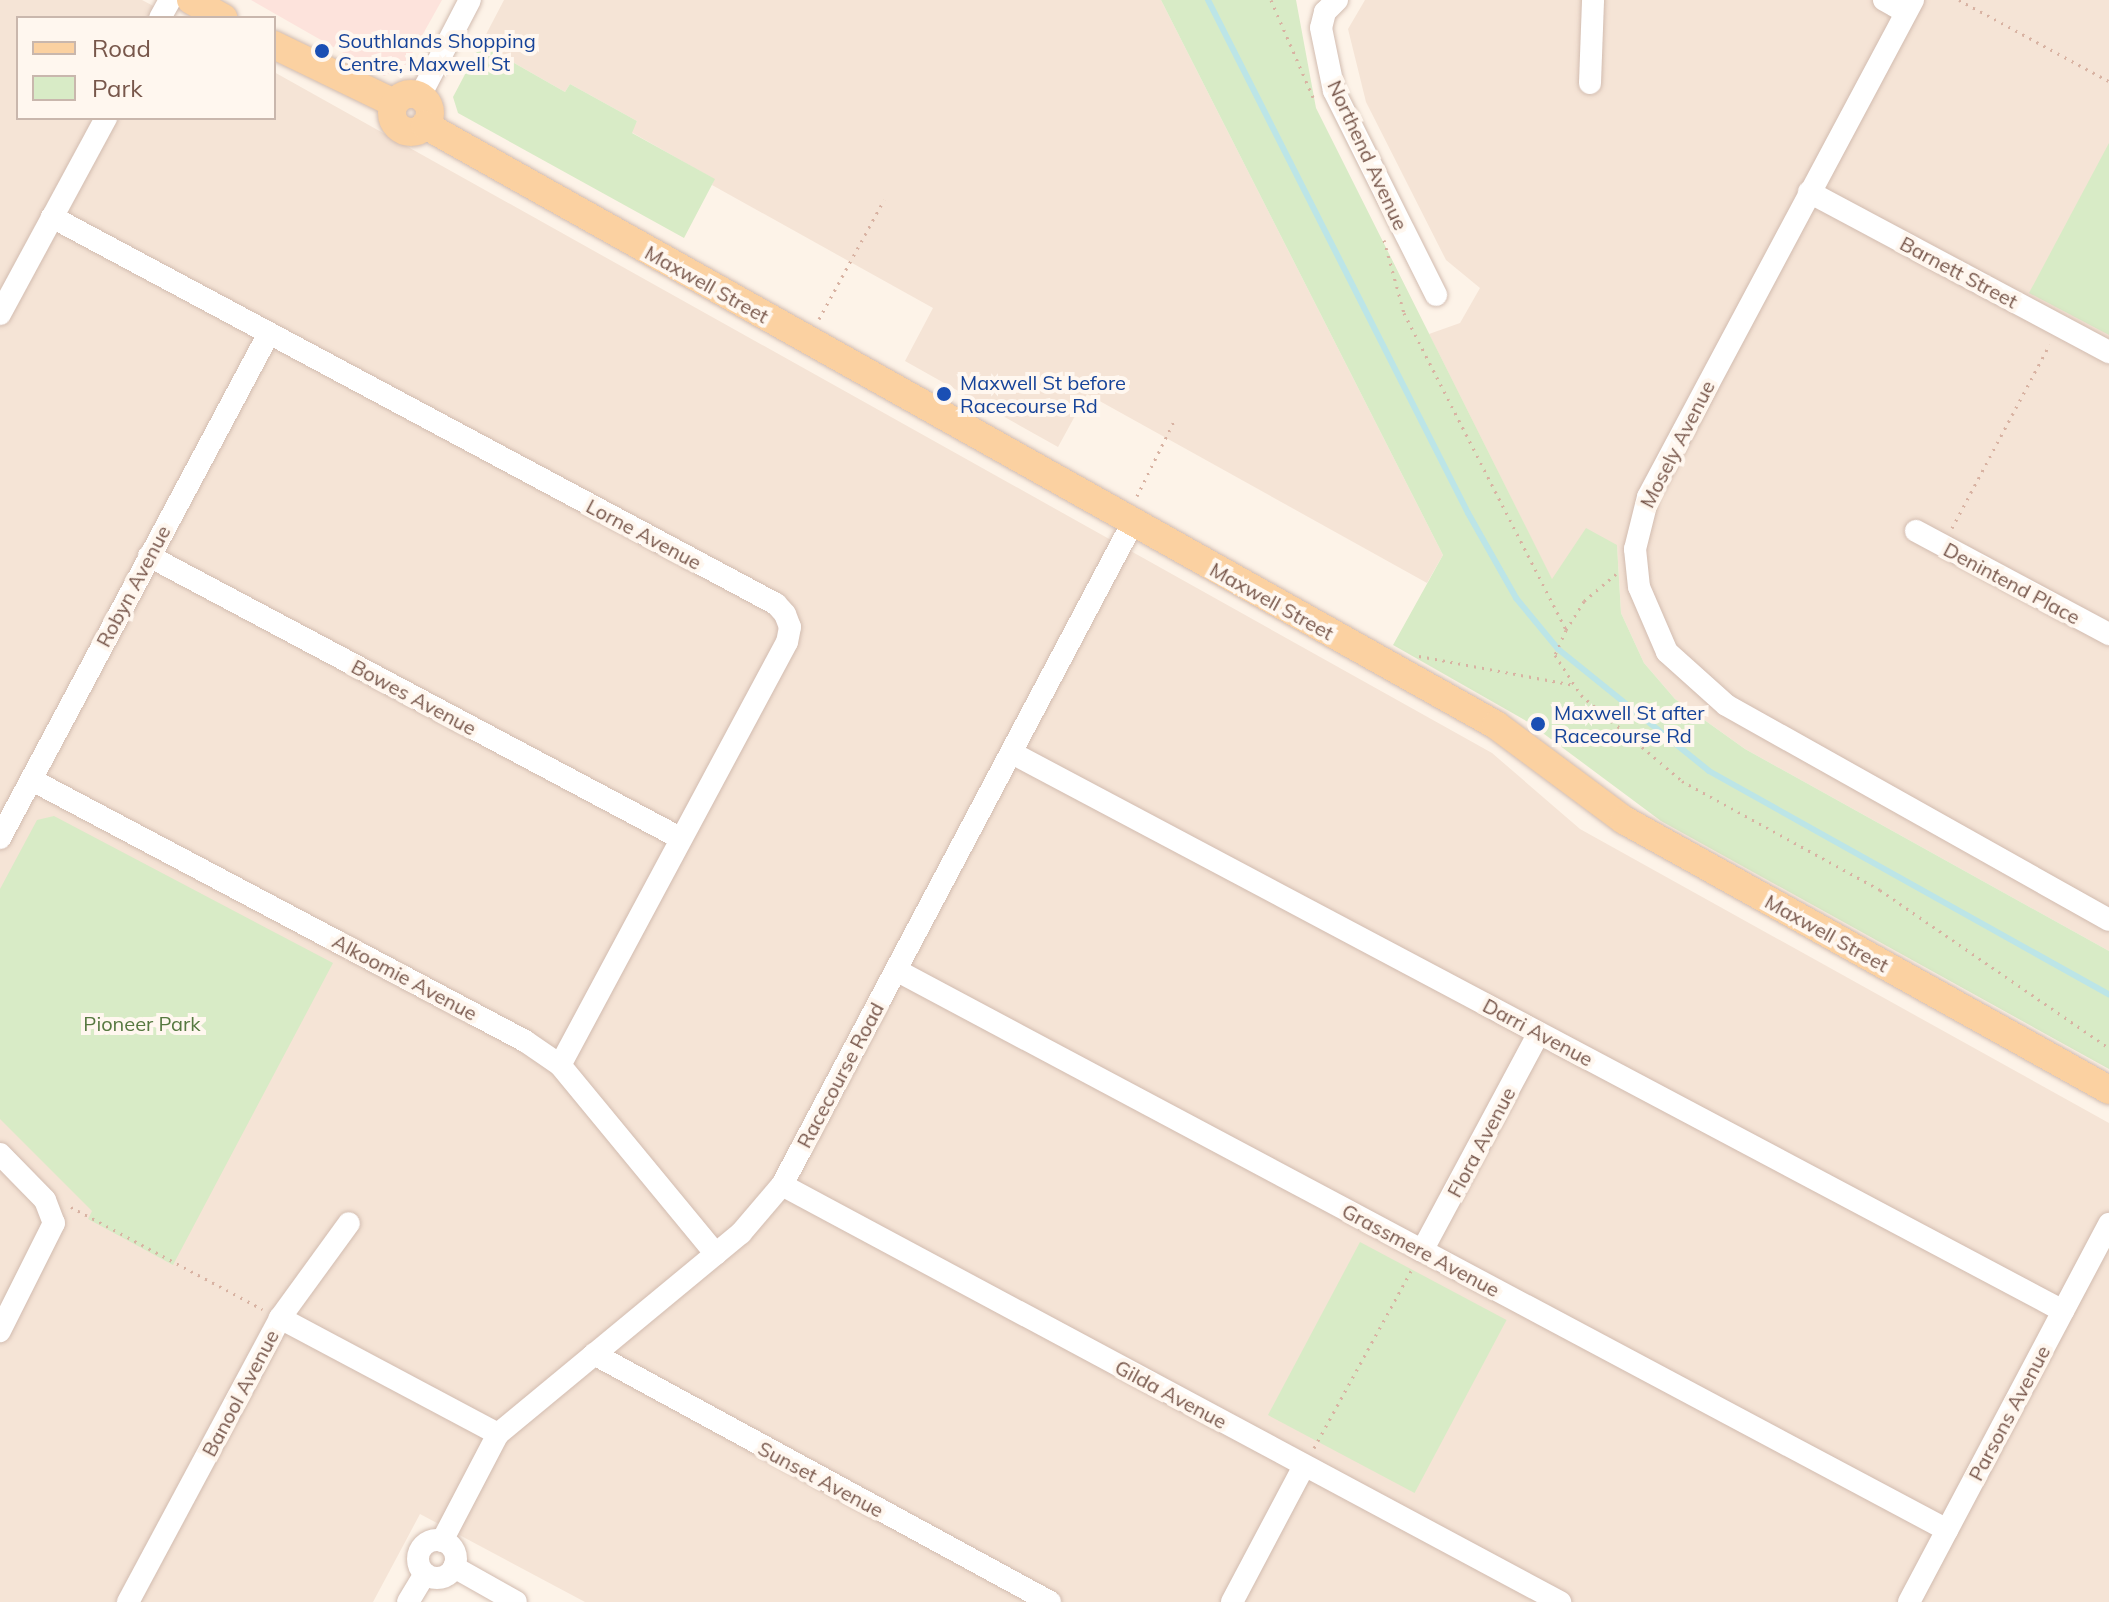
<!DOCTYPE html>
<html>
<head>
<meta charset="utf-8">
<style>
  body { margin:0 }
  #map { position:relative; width:2109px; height:1602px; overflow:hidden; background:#fdf3e8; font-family:Mulish,sans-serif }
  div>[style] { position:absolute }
  .residential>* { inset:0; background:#f5e4d6 }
  .commercial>* { inset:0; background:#fde3dc }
  .green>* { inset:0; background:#d8ebc6; transform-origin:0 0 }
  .stream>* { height:6px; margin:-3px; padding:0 3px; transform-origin:3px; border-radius:3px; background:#bce5e7 }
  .path>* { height:3px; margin-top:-1.5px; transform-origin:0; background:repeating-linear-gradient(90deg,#d8b2a2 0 2px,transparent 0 8px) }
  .roads { filter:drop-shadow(0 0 2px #d2bcb0) drop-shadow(0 0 2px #d2bcb0) }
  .minor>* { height:22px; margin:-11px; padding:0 11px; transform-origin:11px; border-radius:11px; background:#fff }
  .minor>.ring { margin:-11px; padding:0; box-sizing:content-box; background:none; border:22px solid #fff; border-radius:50% }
  .major>* { height:28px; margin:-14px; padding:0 14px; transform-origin:14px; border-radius:14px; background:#fbd1a1 }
  .major>.ring { margin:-14px; padding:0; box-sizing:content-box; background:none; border:28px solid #fbd1a1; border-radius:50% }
  .dots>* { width:22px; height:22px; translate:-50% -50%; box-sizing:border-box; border:4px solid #fff7ef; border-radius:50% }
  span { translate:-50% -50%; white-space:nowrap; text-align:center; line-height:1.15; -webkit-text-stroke:8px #fff7ef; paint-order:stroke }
  .transit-label { font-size:20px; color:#164399 }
  .left { translate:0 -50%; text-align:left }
  .street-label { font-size:20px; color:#78574b }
  .park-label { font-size:20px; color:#567840 }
  .legend { position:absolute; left:16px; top:16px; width:260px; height:104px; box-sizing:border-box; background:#fff7ef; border:2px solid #c9b7ad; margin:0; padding:10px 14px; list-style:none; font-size:24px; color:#78574b }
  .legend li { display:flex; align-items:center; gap:16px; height:40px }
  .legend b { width:40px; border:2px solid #c9b7ad }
</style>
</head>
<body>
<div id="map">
  <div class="residential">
    <i style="clip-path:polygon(0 0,142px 0,176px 18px,18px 18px,18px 118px,274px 118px,274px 72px,1492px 753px,1580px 829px,2109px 1123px,2109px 1602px,585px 1602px,420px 1514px,373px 1602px,0 1602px)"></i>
    <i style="clip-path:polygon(504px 0,1161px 0,1443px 555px,1427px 583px,1087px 394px,1058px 447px,905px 361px,933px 308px,712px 185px,714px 179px,631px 132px,637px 121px,570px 84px,565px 92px,481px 44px)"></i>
    <i style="clip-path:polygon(1365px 0,2109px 0,2109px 951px,1745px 749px,1675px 699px,1644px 663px,1621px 613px,1617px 545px,1552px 580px,1429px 334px,1460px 323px,1480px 288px,1446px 260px,1366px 102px,1348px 29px)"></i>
  </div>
  <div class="commercial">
    <i style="clip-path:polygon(251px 0,442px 0,405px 66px,384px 76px)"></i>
  </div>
  <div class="green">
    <i style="clip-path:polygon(1161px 0,1296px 0,1316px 108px,1552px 579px,1586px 528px,1617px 545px,1621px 613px,1644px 663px,1675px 699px,1745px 749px,2109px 951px,2109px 1069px,1661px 821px,1528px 722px,1393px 645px,1443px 555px)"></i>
    <i style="clip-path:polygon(481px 44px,565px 92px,570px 84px,637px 121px,632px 133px,715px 179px,684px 238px,458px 113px,453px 97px)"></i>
    <i style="clip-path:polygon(2109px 143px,2109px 335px,2029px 293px)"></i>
    <i style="clip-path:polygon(54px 816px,333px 963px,173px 1265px,88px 1219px,92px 1211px,0 1119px,0 889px,37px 820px)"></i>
    <i style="left:1360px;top:1242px;width:166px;height:196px;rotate:28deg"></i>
  </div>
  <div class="stream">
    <i style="left:1208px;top:0;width:575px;rotate:63.12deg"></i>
    <i style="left:1468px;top:513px;width:98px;rotate:60.5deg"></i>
    <i style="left:1516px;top:598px;width:66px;rotate:50.5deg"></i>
    <i style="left:1558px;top:649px;width:194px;rotate:38.9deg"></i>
    <i style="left:1709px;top:771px;width:458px;rotate:29.2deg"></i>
  </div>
  <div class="path">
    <i style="left:1271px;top:0;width:106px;rotate:66.6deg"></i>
    <i style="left:1959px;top:0;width:170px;rotate:28.4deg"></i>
    <i style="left:1384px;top:240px;width:76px;rotate:74.7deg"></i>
    <i style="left:1404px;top:313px;width:356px;rotate:62.9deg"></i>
    <i style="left:1566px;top:630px;width:27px;rotate:114deg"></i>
    <i style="left:1555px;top:655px;width:48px;rotate:57deg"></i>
    <i style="left:1581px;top:695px;width:133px;rotate:40.4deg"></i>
    <i style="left:1682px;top:781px;width:226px;rotate:28.8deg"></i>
    <i style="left:1880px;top:890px;width:278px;rotate:34.6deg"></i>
    <i style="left:819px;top:319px;width:136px;rotate:-61.4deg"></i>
    <i style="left:1137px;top:496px;width:86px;rotate:-63.7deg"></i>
    <i style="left:1952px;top:528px;width:208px;rotate:-62deg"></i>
    <i style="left:1566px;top:630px;width:34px;rotate:-58deg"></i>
    <i style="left:1584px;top:601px;width:42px;rotate:-40.2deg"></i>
    <i style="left:1419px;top:656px;width:158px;rotate:10.6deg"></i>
    <i style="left:71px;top:1207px;width:217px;rotate:28.1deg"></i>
    <i style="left:1314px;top:1448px;width:204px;rotate:-61.3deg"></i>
  </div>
  <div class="roads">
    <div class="minor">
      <i style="left:1337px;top:0;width:17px;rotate:135deg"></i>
      <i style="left:1325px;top:12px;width:16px;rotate:104deg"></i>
      <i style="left:1321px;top:28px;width:64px;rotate:78.3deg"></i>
      <i style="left:1334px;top:91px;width:228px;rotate:63.4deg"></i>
      <i style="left:1884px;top:0;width:25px;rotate:29deg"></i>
      <i style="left:1913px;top:0;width:563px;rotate:118.07deg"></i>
      <i style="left:1648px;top:497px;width:54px;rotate:104deg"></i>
      <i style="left:1635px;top:549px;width:38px;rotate:84deg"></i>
      <i style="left:1639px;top:587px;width:71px;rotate:66.7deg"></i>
      <i style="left:1667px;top:652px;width:79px;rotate:41.9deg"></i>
      <i style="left:1726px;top:705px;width:439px;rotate:29.3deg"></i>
      <i style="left:160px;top:18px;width:21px;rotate:-61deg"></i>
      <i style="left:1590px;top:83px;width:83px;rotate:-87.9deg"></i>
      <i style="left:420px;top:96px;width:108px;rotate:-62.5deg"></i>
      <i style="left:1809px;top:192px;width:340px;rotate:28.1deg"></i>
      <i style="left:52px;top:217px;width:821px;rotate:28.13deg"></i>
      <i style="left:776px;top:604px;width:13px;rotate:48deg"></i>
      <i style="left:785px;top:614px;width:14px;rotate:69deg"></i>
      <i style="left:790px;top:627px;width:15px;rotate:101deg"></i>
      <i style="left:787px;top:642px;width:480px;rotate:118.2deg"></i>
      <i style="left:0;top:314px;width:223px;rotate:-61.6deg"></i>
      <i style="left:1916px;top:531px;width:219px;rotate:28.1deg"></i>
      <i style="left:149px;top:556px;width:601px;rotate:27.97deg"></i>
      <i style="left:1012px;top:753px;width:1190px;rotate:27.96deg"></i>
      <i style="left:32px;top:780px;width:558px;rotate:27.9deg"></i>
      <i style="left:525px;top:1041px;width:42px;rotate:34.4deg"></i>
      <i style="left:560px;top:1065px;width:245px;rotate:50.5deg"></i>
      <i style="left:0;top:838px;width:570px;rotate:-61.95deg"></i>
      <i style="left:896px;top:970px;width:1191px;rotate:28.05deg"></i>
      <i style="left:0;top:1154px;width:64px;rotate:45.6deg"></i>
      <i style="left:45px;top:1200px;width:25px;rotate:69deg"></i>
      <i style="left:54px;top:1223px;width:121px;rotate:116.6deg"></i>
      <i style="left:782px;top:1185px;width:883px;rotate:28.19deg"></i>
      <i style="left:1422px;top:1251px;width:247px;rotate:-61.8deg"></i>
      <i style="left:280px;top:1318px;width:247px;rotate:28deg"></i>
      <i style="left:594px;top:1354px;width:519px;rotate:28.54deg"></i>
      <i class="ring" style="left:418px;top:1540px;width:16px;height:16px"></i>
      <i style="left:442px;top:1541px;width:121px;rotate:-62.4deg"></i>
      <i style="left:498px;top:1434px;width:315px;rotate:-39.6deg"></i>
      <i style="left:741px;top:1233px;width:63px;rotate:-49.5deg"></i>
      <i style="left:782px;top:1185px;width:748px;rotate:-62.1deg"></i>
      <i style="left:454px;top:1567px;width:71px;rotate:29.4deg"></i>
      <i style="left:128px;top:1602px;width:322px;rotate:-61.8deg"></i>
      <i style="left:280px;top:1318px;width:117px;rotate:-54deg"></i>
      <i style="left:408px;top:1602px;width:33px;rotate:-59deg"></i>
      <i style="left:1232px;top:1602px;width:154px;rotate:-62.1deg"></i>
      <i style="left:1909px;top:1602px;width:428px;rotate:-62.1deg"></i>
    </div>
    <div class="major">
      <i style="left:191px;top:0;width:37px;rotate:29deg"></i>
      <i style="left:274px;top:45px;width:133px;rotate:25.8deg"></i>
      <i class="ring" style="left:392px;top:94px;width:10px;height:10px"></i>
      <i style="left:425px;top:125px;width:1228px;rotate:29.26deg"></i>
      <i style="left:1496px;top:725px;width:159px;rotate:36.6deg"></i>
      <i style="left:1624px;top:820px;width:555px;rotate:29.1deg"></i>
    </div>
  </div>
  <div class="dots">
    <i style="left:322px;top:51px;background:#1a4fb4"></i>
    <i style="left:944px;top:394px;background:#1a4fb4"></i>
    <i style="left:1538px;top:724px;background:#1a4fb4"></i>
  </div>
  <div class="transit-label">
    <span class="left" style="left:338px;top:52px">Southlands Shopping<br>Centre, Maxwell St</span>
    <span class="left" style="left:960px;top:394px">Maxwell St before<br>Racecourse Rd</span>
    <span class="left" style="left:1554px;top:724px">Maxwell St after<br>Racecourse Rd</span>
  </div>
  <div class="street-label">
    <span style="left:1368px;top:155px;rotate:65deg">Northend Avenue</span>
    <span style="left:1959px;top:272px;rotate:28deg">Barnett Street</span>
    <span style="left:707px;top:284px;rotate:29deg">Maxwell Street</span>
    <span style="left:1677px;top:444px;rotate:-63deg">Mosely Avenue</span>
    <span style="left:644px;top:534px;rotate:28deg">Lorne Avenue</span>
    <span style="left:2012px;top:583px;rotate:28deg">Denintend Place</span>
    <span style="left:133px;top:586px;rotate:-62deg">Robyn Avenue</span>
    <span style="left:1272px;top:601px;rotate:29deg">Maxwell Street</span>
    <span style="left:414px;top:697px;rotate:28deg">Bowes Avenue</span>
    <span style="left:1827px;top:933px;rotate:29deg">Maxwell Street</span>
    <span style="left:405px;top:977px;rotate:28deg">Alkoomie Avenue</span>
    <span style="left:1538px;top:1032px;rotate:28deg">Darri Avenue</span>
    <span style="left:840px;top:1075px;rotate:-62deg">Racecourse Road</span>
    <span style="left:1481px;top:1142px;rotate:-62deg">Flora Avenue</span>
    <span style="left:1421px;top:1250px;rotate:28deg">Grassmere Avenue</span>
    <span style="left:240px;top:1393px;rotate:-62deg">Banool Avenue</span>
    <span style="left:1171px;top:1394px;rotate:28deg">Gilda Avenue</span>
    <span style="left:2009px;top:1413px;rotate:-62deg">Parsons Avenue</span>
    <span style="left:821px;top:1479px;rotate:28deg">Sunset Avenue</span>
  </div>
  <div class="park-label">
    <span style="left:142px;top:1023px">Pioneer Park</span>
  </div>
  <ul class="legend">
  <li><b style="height:10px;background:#fbd1a1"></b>Road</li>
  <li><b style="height:22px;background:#d8ebc6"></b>Park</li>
  </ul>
</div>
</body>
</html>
